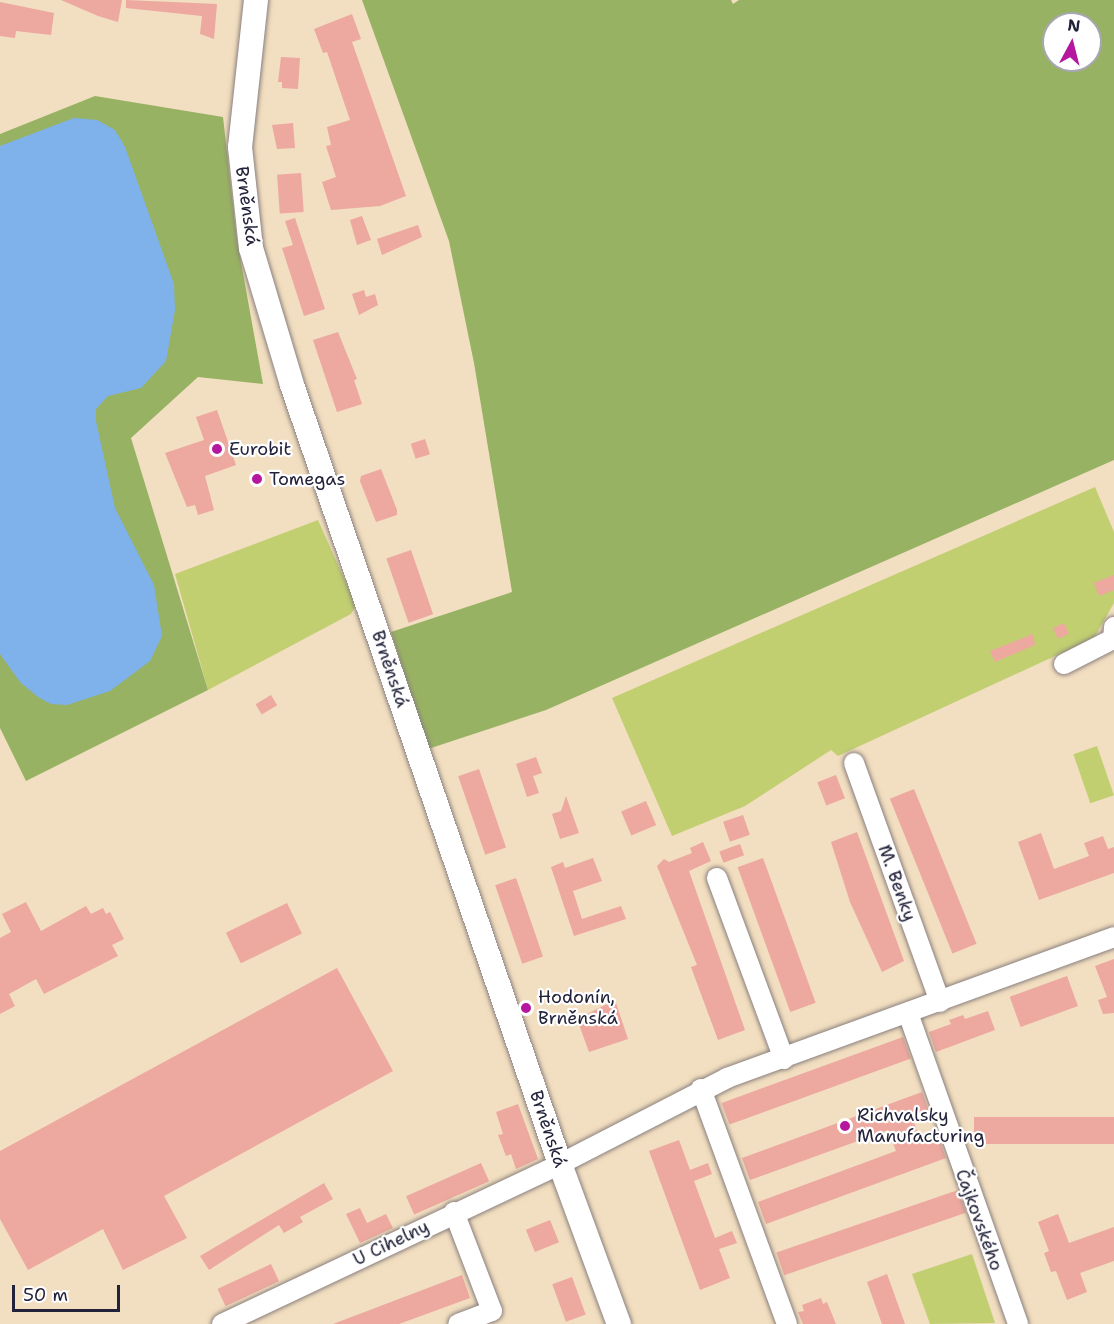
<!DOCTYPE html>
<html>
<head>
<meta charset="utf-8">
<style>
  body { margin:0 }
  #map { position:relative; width:1114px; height:1324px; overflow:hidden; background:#f2dec0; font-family:"Shantell Sans",sans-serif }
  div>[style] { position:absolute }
  .green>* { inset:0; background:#c1cf71; transform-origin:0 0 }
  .forest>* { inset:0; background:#98b263 }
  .water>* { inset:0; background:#7fb1eb }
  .building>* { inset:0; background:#eda89f; transform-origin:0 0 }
  .roads { filter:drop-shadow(0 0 2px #8a807e) drop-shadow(0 0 2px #8a807e) }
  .minor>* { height:20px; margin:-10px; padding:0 10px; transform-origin:10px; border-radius:10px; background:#fff }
  .major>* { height:24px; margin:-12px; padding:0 12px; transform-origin:12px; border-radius:12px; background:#fff }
  .dots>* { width:16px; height:16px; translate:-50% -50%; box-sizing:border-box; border:3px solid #fff; border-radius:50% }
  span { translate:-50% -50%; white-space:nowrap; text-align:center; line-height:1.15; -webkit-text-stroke:4.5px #fff; paint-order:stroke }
  .street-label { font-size:18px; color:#22223b }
  .poi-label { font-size:18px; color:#22223b }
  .left { translate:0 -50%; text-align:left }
  .north { position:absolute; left:1042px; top:12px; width:60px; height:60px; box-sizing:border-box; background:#fff; border:2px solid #a7a7b1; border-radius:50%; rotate:7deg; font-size:16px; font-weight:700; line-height:24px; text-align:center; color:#22223b }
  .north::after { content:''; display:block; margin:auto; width:21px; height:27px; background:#b5179e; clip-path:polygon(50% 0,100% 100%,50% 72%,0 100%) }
  .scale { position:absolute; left:12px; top:1285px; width:108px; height:27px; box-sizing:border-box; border:3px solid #22223b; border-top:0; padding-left:8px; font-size:18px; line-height:21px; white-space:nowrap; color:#22223b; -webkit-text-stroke:4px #fff; paint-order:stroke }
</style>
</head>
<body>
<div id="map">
  <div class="green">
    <i style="clip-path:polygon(1095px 487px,1114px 532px,1114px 603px,1094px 638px,838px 756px,831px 750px,745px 806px,672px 836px,612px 698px)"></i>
    <i style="clip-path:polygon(318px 520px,356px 605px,351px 614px,208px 690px,175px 574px)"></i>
    <i style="left:1097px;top:746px;width:52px;height:25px;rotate:71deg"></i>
    <i style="clip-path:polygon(972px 1254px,995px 1323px,930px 1324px,912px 1274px)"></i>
  </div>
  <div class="forest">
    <i style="clip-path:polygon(evenodd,362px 0,731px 0,733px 4px,739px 0,1114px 0,1114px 460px,546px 710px,428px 749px,391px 632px,512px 592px,474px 363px,449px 241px,362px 0,1054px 24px,1090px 24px,1090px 60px,1054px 60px,1054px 24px)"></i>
    <i style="clip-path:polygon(95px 96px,223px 117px,237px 240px,263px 384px,198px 377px,131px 438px,208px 690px,26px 781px,0 728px,0 134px)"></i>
  </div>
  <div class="water">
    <i style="clip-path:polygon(74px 118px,97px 120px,115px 130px,125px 147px,174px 284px,175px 310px,166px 361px,141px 388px,108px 396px,96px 409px,96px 421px,115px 508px,154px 585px,162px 636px,150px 661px,110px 691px,67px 705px,51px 704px,38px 697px,20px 682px,0 654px,0 146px)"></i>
  </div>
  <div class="building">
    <i style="clip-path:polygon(61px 0,122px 0,118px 22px,98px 16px)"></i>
    <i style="clip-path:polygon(126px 0,217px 4px,214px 39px,200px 34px,202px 16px,126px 8px)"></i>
    <i style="clip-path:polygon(0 2px,54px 13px,51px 35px,16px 31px,15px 38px,0 36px)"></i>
    <i style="clip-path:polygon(352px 14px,361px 39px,352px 42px,406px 196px,380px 206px,331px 210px,322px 182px,336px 177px,326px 146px,331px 145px,327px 127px,350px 120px,327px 52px,323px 53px,314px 29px)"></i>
    <i style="clip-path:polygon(281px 57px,300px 58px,298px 89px,282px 88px,282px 82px,278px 82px)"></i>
    <i style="clip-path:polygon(293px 123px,295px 148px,277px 149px,272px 125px)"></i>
    <i style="left:301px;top:173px;width:39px;height:24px;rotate:86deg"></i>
    <i style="clip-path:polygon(362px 216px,371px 240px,357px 245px,350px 220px)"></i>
    <i style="clip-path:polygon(295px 218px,325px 309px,304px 316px,282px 248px,293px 245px,285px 221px)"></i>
    <i style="clip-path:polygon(418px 225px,422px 237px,382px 255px,377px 239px)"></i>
    <i style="clip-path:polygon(364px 290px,366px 297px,375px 294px,378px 305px,359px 315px,352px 294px)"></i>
    <i style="clip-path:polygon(338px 332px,357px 379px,354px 380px,362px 404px,337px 412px,313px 340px)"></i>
    <i style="clip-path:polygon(217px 410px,236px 465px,205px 476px,214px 510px,198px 515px,195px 505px,187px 507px,165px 453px,204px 440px,196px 417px)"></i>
    <i style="left:425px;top:439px;width:16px;height:15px;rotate:72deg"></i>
    <i style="clip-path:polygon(381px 469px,397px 510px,397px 515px,376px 522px,360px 481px,361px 476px)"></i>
    <i style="left:411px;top:550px;width:68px;height:26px;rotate:71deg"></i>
    <i style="clip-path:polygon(1114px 575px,1114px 590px,1099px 596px,1094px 583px)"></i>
    <i style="left:1064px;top:623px;width:12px;height:12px;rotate:66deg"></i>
    <i style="clip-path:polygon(1033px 634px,1035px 645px,995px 662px,990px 651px)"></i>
    <i style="left:271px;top:695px;width:12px;height:18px;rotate:59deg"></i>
    <i style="clip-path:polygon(536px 757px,542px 773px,533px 776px,539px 793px,527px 797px,516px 764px)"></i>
    <i style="left:479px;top:769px;width:83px;height:22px;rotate:71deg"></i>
    <i style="left:836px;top:775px;width:25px;height:20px;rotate:69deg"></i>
    <i style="left:914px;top:789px;width:167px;height:26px;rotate:68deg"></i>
    <i style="clip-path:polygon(566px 796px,579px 833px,560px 839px,552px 814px,561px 811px)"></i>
    <i style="left:646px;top:801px;width:26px;height:27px;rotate:67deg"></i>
    <i style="left:743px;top:815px;width:21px;height:21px;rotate:71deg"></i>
    <i style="clip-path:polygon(857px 832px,904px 961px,882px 972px,850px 902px,831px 842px)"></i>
    <i style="clip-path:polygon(1041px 833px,1054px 869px,1089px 856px,1084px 843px,1103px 836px,1108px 849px,1114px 847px,1114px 873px,1039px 900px,1018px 842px)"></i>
    <i style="clip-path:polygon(703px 842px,711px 861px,689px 871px,745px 1030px,718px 1040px,691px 967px,697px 965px,657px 866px,664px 859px,669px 862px,692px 853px,690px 848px)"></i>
    <i style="left:740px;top:844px;width:12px;height:22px;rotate:70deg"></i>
    <i style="clip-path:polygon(593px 858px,602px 881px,573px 891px,582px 919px,621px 906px,626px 919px,574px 936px,551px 867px,563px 862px,565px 868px)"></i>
    <i style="left:763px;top:858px;width:154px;height:27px;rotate:70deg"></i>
    <i style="left:516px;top:878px;width:83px;height:22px;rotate:71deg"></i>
    <i style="clip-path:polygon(26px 902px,41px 931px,86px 906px,91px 914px,103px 908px,106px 914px,110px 912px,124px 939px,112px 945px,118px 956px,44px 994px,36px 979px,9px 994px,15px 1006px,0 1014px,0 938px,11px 932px,2px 914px)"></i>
    <i style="left:287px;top:903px;width:34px;height:68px;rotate:64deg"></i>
    <i style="clip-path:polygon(1114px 959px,1114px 1013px,1103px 1014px,1098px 1000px,1107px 997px,1095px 966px)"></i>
    <i style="clip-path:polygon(337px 968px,393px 1071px,164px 1196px,187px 1238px,123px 1270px,103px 1229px,28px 1270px,0 1219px,0 1151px)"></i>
    <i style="left:1067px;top:976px;width:32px;height:61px;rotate:70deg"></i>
    <i style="clip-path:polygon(615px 1000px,628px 1039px,589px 1052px,577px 1019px)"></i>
    <i style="clip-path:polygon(988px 1011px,995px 1030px,936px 1052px,929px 1032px,951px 1024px,949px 1020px,963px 1015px,965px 1019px)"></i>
    <i style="left:903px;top:1037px;width:23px;height:193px;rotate:70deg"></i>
    <i style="clip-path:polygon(922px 1092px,930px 1114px,913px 1120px,921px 1142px,938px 1136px,946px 1158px,766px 1224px,758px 1202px,896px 1151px,888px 1130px,750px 1180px,742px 1158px)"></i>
    <i style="clip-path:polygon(518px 1104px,538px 1159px,516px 1169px,511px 1154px,506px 1156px,498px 1135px,503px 1134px,496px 1112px)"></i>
    <i style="left:1114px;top:1117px;width:27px;height:140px;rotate:90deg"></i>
    <i style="clip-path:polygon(679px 1140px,690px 1170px,708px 1163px,712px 1174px,694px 1181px,715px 1238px,732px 1231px,737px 1243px,719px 1249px,730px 1278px,700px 1290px,649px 1151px)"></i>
    <i style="left:481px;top:1163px;width:20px;height:82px;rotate:66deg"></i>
    <i style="clip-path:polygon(324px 1183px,333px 1199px,300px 1217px,303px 1222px,284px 1233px,279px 1225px,209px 1270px,200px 1256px)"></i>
    <i style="left:958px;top:1190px;width:24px;height:192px;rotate:71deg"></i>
    <i style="clip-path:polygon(360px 1208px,367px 1223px,386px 1214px,393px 1228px,360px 1243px,346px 1214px)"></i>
    <i style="clip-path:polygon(1058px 1214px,1069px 1243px,1114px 1227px,1114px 1261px,1080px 1273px,1087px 1292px,1067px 1300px,1056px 1271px,1051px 1272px,1044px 1253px,1049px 1251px,1038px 1222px)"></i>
    <i style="left:550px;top:1220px;width:24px;height:26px;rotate:68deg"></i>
    <i style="left:271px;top:1264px;width:19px;height:59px;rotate:65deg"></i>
    <i style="clip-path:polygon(887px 1274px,905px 1324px,882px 1324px,867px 1282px)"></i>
    <i style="clip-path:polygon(462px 1275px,470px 1298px,399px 1324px,333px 1324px)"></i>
    <i style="left:572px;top:1277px;width:40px;height:21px;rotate:70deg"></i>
    <i style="clip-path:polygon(821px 1298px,823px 1304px,827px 1302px,836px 1324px,803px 1324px,798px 1312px,804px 1311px,802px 1305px)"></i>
  </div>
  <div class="roads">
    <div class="minor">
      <i style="left:1064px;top:664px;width:55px;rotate:-27deg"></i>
      <i style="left:1113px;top:639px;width:12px;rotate:-85deg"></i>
      <i style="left:854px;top:763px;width:254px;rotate:70.2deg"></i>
      <i style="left:717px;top:878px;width:193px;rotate:69.7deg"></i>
      <i style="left:908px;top:1013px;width:330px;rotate:70.5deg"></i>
      <i style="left:701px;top:1089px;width:250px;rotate:69.9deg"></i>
      <i style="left:454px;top:1212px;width:106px;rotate:69deg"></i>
      <i style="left:492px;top:1311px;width:36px;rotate:159deg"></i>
      <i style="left:222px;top:1324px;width:374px;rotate:-25.3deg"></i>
      <i style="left:560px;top:1164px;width:188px;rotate:-27.2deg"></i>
      <i style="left:727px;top:1078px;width:412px;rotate:-20deg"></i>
    </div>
    <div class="major">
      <i style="left:256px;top:0;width:148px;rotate:96.2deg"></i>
      <i style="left:240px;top:147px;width:102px;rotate:83.8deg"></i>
      <i style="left:251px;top:248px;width:143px;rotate:73.3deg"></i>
      <i style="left:292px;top:385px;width:824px;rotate:71.02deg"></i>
      <i style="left:560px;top:1164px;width:171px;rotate:69.8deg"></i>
    </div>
  </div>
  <div class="dots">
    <i style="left:217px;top:449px;background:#b5179e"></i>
    <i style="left:257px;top:479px;background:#b5179e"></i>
    <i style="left:526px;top:1008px;background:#b5179e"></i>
    <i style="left:845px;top:1126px;background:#b5179e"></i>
  </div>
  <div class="street-label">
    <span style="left:247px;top:206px;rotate:82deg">Brněnská</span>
    <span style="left:390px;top:669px;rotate:71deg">Brněnská</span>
    <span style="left:897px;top:883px;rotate:70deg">M. Benky</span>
    <span style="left:548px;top:1129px;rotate:71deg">Brněnská</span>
    <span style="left:979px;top:1220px;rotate:70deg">Čajkovského</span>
    <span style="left:391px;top:1243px;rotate:-26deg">U Cihelny</span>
  </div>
  <div class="poi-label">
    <span class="left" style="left:229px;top:449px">Eurobit</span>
    <span class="left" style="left:269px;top:479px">Tomegas</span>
    <span class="left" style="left:538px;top:1008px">Hodonín,<br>Brněnská</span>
    <span class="left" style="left:857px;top:1126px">Richvalsky<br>Manufacturing</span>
  </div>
  <div class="north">N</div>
  <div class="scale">50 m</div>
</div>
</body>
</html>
